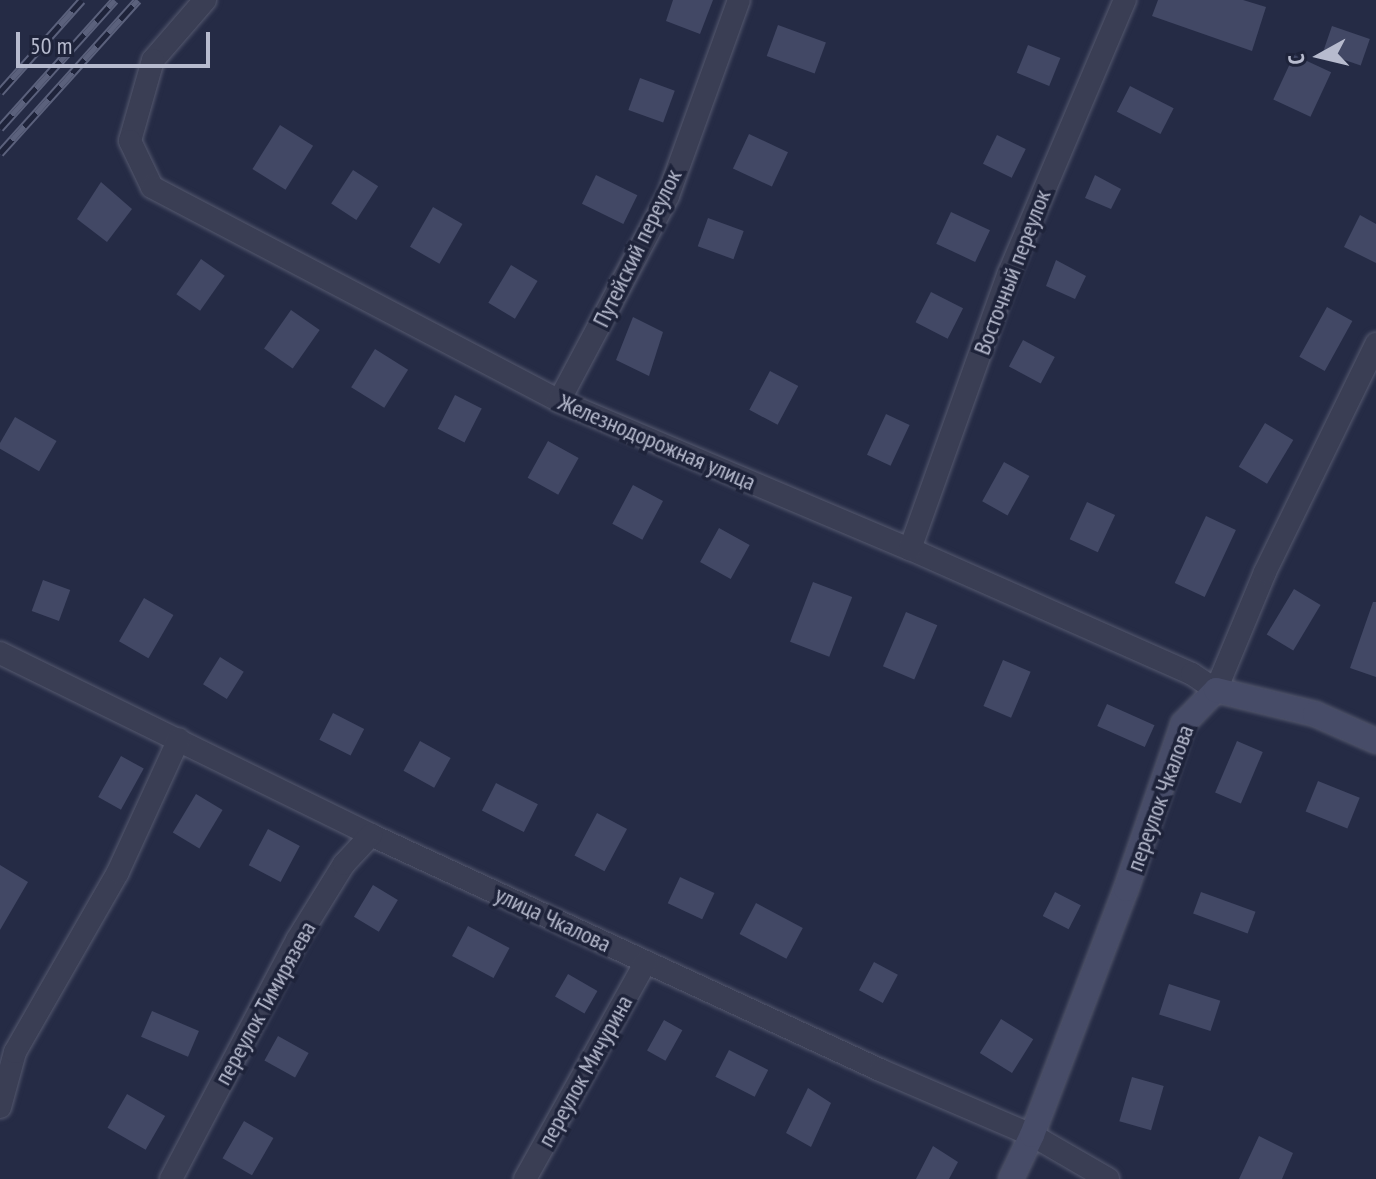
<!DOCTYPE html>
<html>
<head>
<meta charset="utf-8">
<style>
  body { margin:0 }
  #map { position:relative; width:1376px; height:1179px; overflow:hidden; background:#252b45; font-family:"PT Sans Narrow",sans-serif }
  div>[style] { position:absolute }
  .building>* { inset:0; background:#424865; transform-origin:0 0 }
  .roads { filter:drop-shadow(0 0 2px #55596f) drop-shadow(0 0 2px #55596f) }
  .street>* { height:22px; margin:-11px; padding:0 11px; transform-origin:11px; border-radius:11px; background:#3a3e54 }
  .secondary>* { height:24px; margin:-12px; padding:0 12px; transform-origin:12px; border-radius:12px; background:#474c68 }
  .rail>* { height:9px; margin-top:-4.5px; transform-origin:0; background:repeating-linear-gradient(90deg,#1e233a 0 18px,#5b617c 0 36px); box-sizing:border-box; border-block:2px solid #5b617c }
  span { translate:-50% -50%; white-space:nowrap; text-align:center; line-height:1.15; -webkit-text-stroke:7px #1e233a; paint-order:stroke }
  .street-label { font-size:24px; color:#b7bbce }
  .north { position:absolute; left:1280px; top:16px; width:80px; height:80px; -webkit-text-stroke:6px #1e233a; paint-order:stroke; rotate:262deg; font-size:22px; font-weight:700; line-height:32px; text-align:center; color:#b7bbce }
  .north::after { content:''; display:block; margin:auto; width:28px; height:36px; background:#b7bbce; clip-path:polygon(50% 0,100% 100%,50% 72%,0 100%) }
  .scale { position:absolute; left:16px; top:32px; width:194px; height:36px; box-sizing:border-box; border:4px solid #b7bbce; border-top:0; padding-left:10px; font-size:24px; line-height:28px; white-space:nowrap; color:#b7bbce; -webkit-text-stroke:6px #1e233a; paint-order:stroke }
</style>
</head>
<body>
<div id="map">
  <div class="building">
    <i style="clip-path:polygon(673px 0,713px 0,700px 34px,666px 21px)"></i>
    <i style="clip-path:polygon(1158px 0,1243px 0,1266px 7px,1252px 51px,1152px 16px)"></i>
    <i style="left:778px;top:25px;width:51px;height:33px;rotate:20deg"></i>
    <i style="left:1332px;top:26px;width:40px;height:28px;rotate:19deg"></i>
    <i style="left:1028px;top:45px;width:35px;height:30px;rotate:22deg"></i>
    <i style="left:1294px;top:55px;width:41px;height:49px;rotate:25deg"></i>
    <i style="left:640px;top:78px;width:37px;height:34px;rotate:20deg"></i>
    <i style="left:1130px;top:86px;width:49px;height:29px;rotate:27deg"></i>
    <i style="left:280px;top:125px;width:39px;height:52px;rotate:32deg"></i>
    <i style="left:749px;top:134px;width:43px;height:38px;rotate:25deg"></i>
    <i style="left:997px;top:135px;width:32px;height:32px;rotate:26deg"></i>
    <i style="left:353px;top:170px;width:30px;height:40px;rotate:33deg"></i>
    <i style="left:596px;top:175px;width:46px;height:32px;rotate:26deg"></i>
    <i style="clip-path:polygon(1095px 175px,1121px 189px,1111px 209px,1085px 198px)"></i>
    <i style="clip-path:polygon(101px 182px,132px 209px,107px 242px,77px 219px)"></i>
    <i style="left:433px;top:207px;width:34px;height:46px;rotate:30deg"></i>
    <i style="left:951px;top:212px;width:43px;height:35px;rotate:25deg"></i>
    <i style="clip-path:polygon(1360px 215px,1376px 224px,1376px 263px,1344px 247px)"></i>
    <i style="left:708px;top:218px;width:38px;height:30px;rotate:20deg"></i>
    <i style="left:201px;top:259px;width:29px;height:43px;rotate:35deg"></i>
    <i style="clip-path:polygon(1056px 260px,1086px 276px,1075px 299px,1046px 286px)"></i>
    <i style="left:511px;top:265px;width:31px;height:44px;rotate:31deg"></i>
    <i style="left:931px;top:292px;width:36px;height:34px;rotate:27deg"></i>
    <i style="left:1327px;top:307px;width:29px;height:57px;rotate:29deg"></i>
    <i style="left:291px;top:310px;width:35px;height:47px;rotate:35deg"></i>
    <i style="clip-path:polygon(633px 317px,663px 332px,649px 376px,616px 360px)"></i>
    <i style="left:1023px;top:340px;width:36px;height:30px;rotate:28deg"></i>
    <i style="left:375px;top:349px;width:39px;height:45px;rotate:32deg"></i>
    <i style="left:770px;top:371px;width:32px;height:44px;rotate:28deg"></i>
    <i style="left:455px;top:395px;width:30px;height:38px;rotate:27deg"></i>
    <i style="left:886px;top:414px;width:26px;height:45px;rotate:25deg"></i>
    <i style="left:15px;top:417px;width:48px;height:35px;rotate:30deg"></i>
    <i style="left:1265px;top:423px;width:33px;height:51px;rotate:31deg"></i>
    <i style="left:548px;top:441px;width:35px;height:42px;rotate:29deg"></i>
    <i style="left:1004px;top:462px;width:29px;height:45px;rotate:29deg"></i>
    <i style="left:633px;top:485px;width:34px;height:44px;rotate:28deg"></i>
    <i style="left:1087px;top:502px;width:31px;height:41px;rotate:25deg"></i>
    <i style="left:1206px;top:516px;width:33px;height:74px;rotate:25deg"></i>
    <i style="left:719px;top:528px;width:35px;height:39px;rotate:29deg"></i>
    <i style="left:43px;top:580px;width:29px;height:33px;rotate:20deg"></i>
    <i style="left:813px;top:582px;width:42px;height:64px;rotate:21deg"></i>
    <i style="left:1294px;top:589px;width:31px;height:53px;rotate:31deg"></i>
    <i style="left:144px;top:598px;width:34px;height:50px;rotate:30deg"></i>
    <i style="clip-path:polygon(1373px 602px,1376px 602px,1376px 677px,1350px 668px)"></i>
    <i style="left:906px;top:612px;width:34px;height:59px;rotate:23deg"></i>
    <i style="left:220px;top:657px;width:28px;height:32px;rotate:32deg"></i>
    <i style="left:1003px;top:660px;width:30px;height:50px;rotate:23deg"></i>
    <i style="left:1107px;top:704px;width:52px;height:24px;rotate:24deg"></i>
    <i style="left:333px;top:713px;width:35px;height:30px;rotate:27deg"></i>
    <i style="left:420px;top:741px;width:35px;height:34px;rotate:29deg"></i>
    <i style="left:1237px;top:741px;width:28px;height:56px;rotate:23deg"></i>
    <i style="left:121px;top:756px;width:26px;height:47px;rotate:29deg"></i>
    <i style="left:1318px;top:781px;width:45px;height:33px;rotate:22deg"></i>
    <i style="left:496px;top:783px;width:47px;height:31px;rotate:27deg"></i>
    <i style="left:196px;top:794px;width:31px;height:45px;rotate:31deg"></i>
    <i style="left:597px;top:813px;width:34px;height:48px;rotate:28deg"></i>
    <i style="left:268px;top:829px;width:36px;height:41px;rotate:28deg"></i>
    <i style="clip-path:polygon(0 865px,28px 882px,0 930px)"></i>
    <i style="left:680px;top:877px;width:38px;height:29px;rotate:25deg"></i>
    <i style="left:373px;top:885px;width:29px;height:37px;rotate:31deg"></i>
    <i style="left:1055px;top:892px;width:29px;height:27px;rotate:27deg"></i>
    <i style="left:1201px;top:892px;width:58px;height:23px;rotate:20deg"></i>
    <i style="left:756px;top:903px;width:53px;height:35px;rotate:28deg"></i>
    <i style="left:468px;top:926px;width:47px;height:34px;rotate:28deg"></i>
    <i style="left:874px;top:962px;width:27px;height:32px;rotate:28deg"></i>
    <i style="left:568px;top:974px;width:34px;height:26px;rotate:30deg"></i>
    <i style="left:1169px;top:984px;width:54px;height:32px;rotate:18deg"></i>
    <i style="left:152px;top:1011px;width:51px;height:28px;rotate:23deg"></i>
    <i style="left:1001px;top:1019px;width:38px;height:40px;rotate:32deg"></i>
    <i style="left:664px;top:1020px;width:21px;height:35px;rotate:29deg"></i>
    <i style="left:278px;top:1036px;width:35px;height:28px;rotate:29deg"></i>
    <i style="left:729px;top:1050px;width:44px;height:30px;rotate:27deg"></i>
    <i style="left:1132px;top:1077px;width:33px;height:46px;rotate:16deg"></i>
    <i style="clip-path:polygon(808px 1088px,831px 1103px,811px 1147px,786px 1133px)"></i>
    <i style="left:127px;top:1094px;width:44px;height:39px;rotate:30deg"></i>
    <i style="left:244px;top:1121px;width:34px;height:43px;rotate:30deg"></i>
    <i style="clip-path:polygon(1259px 1136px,1293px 1153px,1282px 1179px,1239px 1179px)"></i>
    <i style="clip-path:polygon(933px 1146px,958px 1162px,949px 1179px,916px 1179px)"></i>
  </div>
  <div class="roads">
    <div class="street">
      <i style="left:205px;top:0;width:79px;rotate:130.9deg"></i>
      <i style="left:153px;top:60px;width:84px;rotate:105.9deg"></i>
      <i style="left:130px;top:141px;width:51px;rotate:64.4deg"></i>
      <i style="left:152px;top:187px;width:460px;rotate:27.7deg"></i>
      <i style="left:559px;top:401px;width:381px;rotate:22.9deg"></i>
      <i style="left:910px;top:549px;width:308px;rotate:23.9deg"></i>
      <i style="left:1192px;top:674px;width:29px;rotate:34deg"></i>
      <i style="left:1216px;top:690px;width:128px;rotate:-67.4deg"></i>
      <i style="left:1265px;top:572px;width:254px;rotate:-64deg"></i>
      <i style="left:559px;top:401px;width:232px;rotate:-62deg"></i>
      <i style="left:668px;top:196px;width:208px;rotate:-70.1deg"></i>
      <i style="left:910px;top:549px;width:293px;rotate:-70.3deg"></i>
      <i style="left:1009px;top:273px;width:297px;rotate:-67deg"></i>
      <i style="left:0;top:653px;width:413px;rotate:26.1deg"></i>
      <i style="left:371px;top:835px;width:561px;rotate:24.78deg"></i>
      <i style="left:880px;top:1070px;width:165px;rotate:23.2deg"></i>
      <i style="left:1032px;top:1135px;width:88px;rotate:30.1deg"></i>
      <i style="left:0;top:1107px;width:57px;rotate:-74.7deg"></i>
      <i style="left:15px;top:1052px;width:207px;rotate:-60.2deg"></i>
      <i style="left:118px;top:872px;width:146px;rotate:-65.4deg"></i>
      <i style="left:171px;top:1179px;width:270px;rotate:-62.2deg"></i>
      <i style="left:297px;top:940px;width:89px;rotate:-58.3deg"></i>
      <i style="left:344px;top:864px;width:40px;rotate:-47deg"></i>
      <i style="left:525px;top:1179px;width:248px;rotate:-60.9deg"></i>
    </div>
    <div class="secondary">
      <i style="left:1011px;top:1179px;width:49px;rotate:-64.5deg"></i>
      <i style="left:1032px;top:1135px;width:263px;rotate:-69.1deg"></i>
      <i style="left:1126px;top:889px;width:175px;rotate:-70.9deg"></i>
      <i style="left:1183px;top:724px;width:47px;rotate:-45.9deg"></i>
      <i style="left:1216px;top:690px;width:102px;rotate:13.6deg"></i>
      <i style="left:1315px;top:714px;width:67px;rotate:23.9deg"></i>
    </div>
  </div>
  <div class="rail">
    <i style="left:0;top:92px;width:123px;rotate:-48.3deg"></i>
    <i style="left:0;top:128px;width:172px;rotate:-48.1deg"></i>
    <i style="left:0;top:153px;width:206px;rotate:-48deg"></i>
  </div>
  <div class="street-label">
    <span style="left:637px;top:248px;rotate:-64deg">Путейский переулок</span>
    <span style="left:1012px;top:272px;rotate:-69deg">Восточный переулок</span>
    <span style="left:657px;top:442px;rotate:23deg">Железнодорожная улица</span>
    <span style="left:1160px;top:798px;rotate:-70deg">переулок Чкалова</span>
    <span style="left:553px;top:919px;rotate:25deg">улица Чкалова</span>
    <span style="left:265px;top:1003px;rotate:-61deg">переулок Тимирязева</span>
    <span style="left:585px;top:1071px;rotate:-61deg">переулок Мичурина</span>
  </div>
  <div class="north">С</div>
  <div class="scale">50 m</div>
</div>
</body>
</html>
